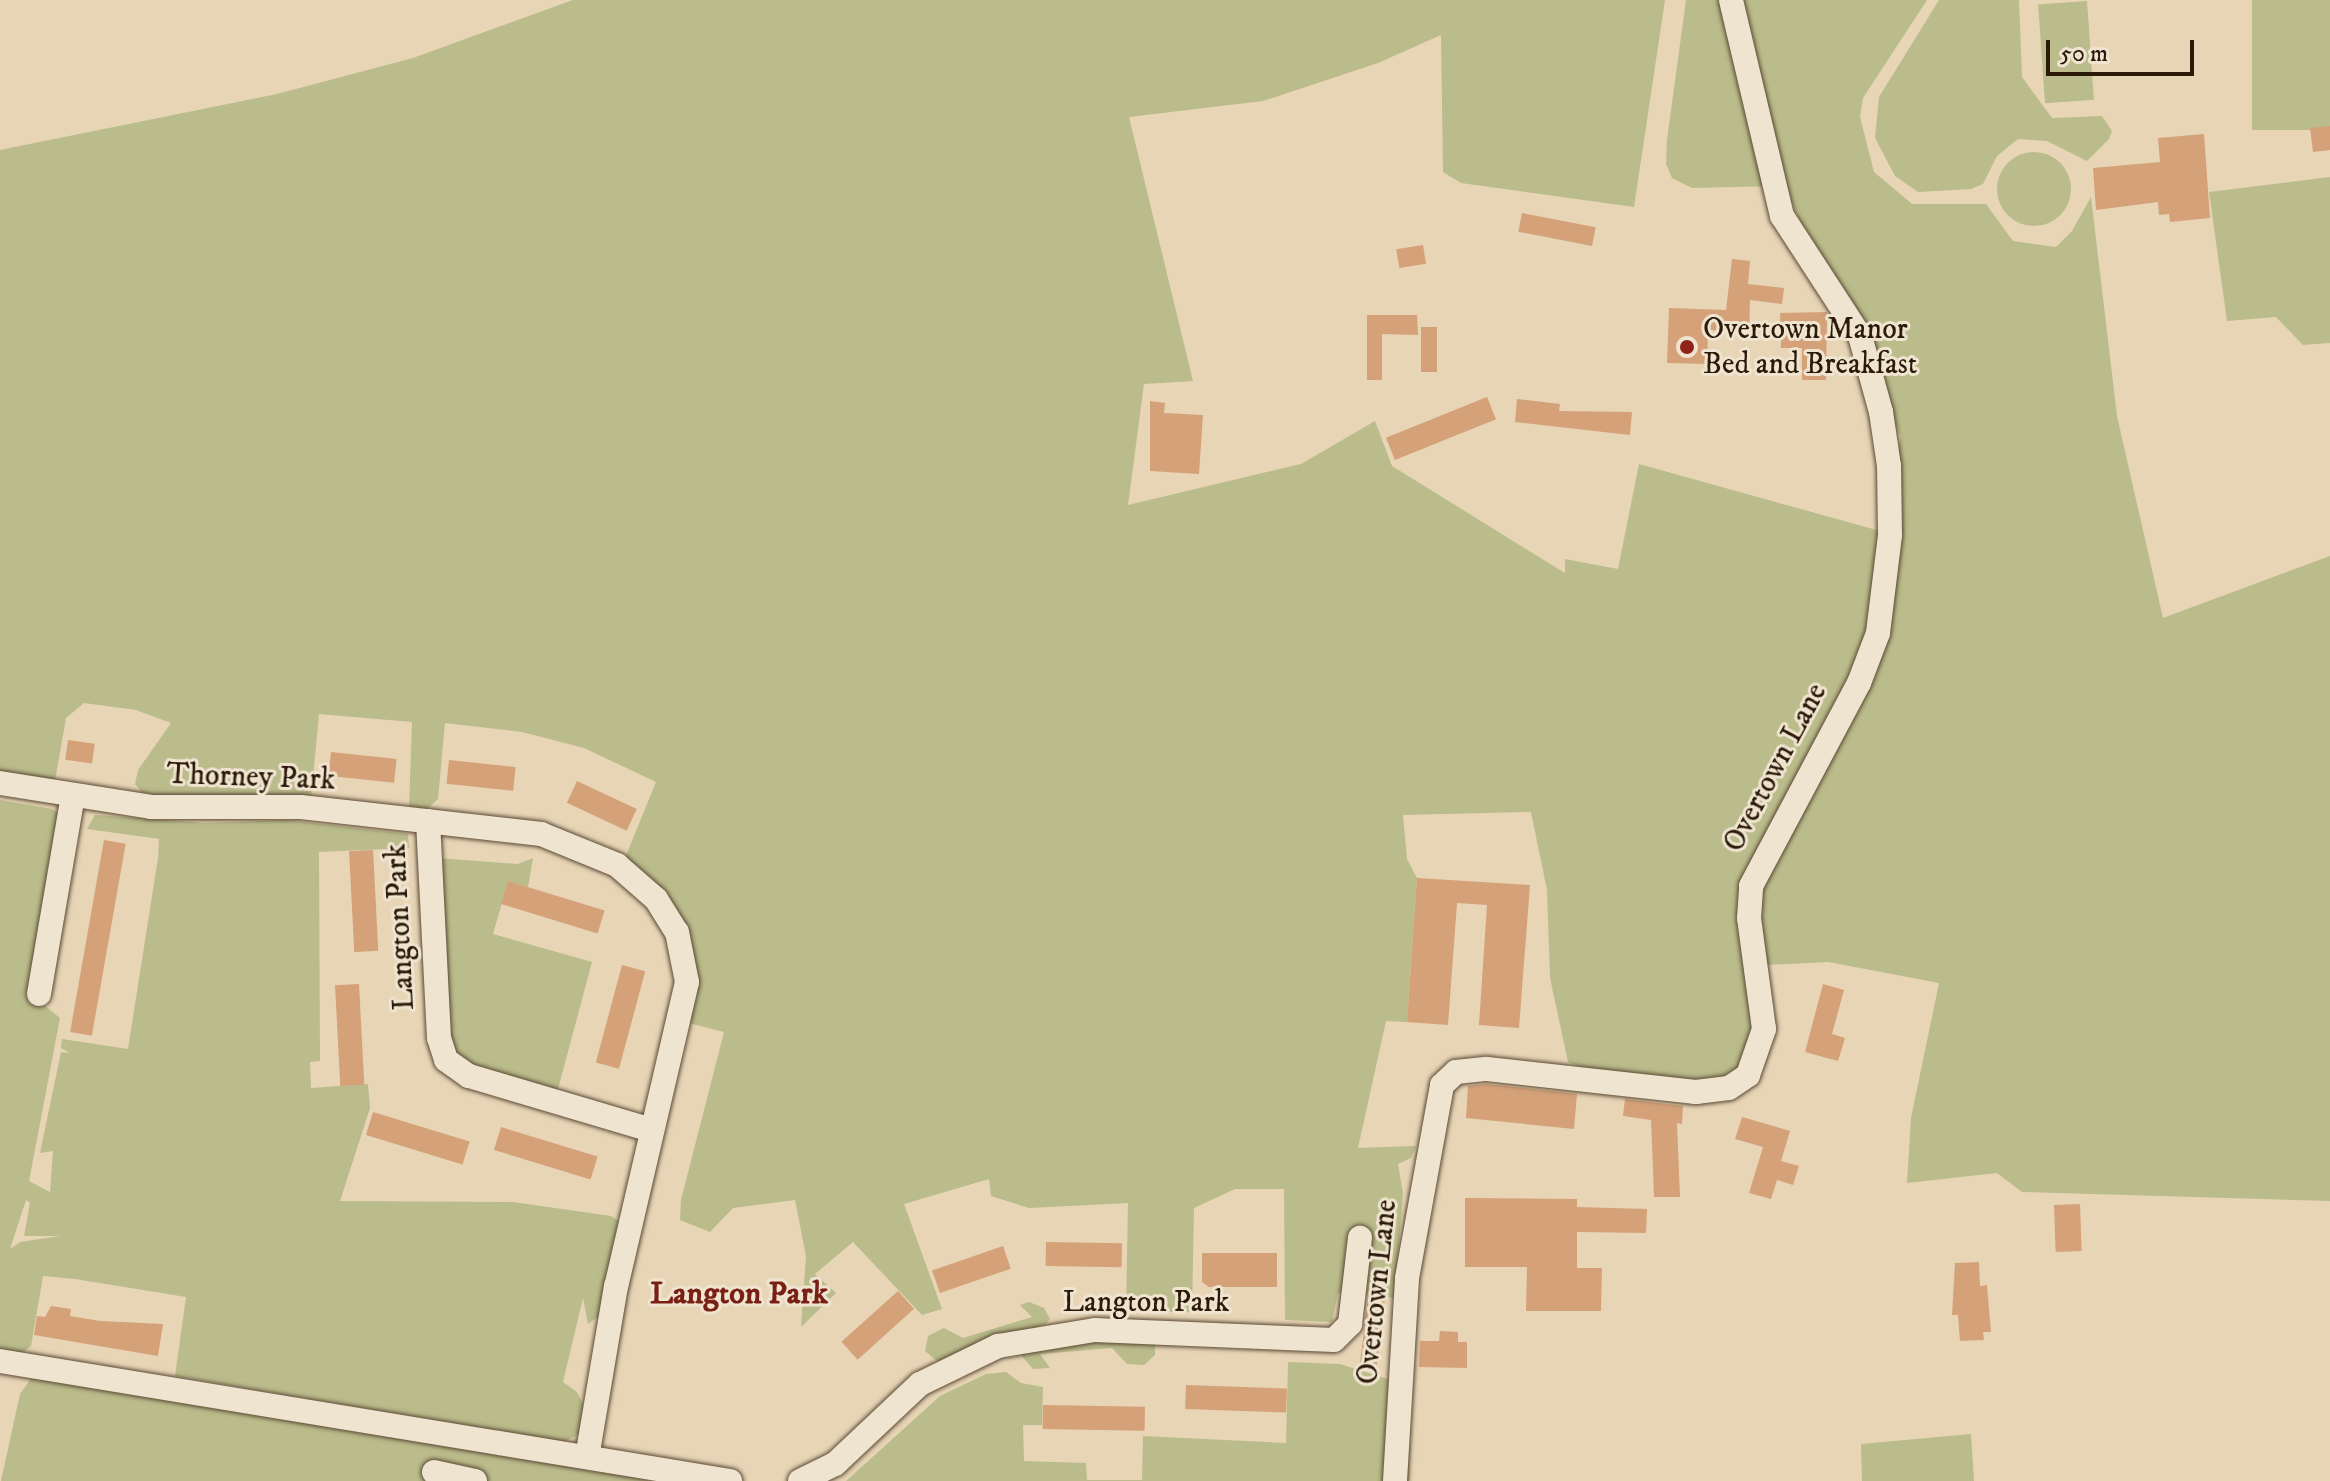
<!DOCTYPE html>
<html>
<head>
<meta charset="utf-8">
<style>
  body { margin:0 }
  #map { position:relative; width:2330px; height:1481px; overflow:hidden; background:#e7d5b6; font-family:"IM FELL DW Pica",serif }
  div>[style] { position:absolute }
  .green>* { inset:0; background:#babc8b; transform-origin:0 0 }
  .round { border-radius:50% }
  .building>* { inset:0; background:#d4a179; transform-origin:0 0 }
  .roads { filter:drop-shadow(0 0 2px #5b4934) drop-shadow(0 0 2px #5b4934) }
  .minor>* { height:24px; margin:-12px; padding:0 12px; transform-origin:12px; border-radius:12px; background:#efe4d0 }
  .dots>* { width:22px; height:22px; translate:-50% -50%; box-sizing:border-box; border:4px solid #efe4d0; border-radius:50% }
  span { translate:-50% -50%; white-space:nowrap; text-align:center; line-height:1.15; -webkit-text-stroke:6px #efe4d0; paint-order:stroke }
  .poi-label { font-size:30px; color:#2c1a09 }
  .left { translate:0 -50%; text-align:left }
  .street-label { font-size:30px; color:#2c1a09 }
  .neighbourhood-label { font-size:32px; color:#7a1f14; font-weight:700 }
  .scale { position:absolute; left:2046px; top:40px; width:148px; height:36px; box-sizing:border-box; border:4px solid #2c1a09; border-top:0; padding-left:10px; font-size:24px; line-height:28px; white-space:nowrap; color:#2c1a09; -webkit-text-stroke:6px #efe4d0; paint-order:stroke }
</style>
</head>
<body>
<div id="map">
  <div class="green">
    <i style="clip-path:polygon(573px 0,1665px 0,1634px 207px,1461px 183px,1443px 172px,1441px 35px,1378px 63px,1263px 101px,1129px 117px,1193px 381px,1144px 384px,1128px 505px,1301px 464px,1375px 421px,1392px 466px,1565px 573px,1565px 559px,1618px 569px,1639px 464px,1880px 531px,1901px 437px,1784px 186px,1692px 188px,1672px 178px,1666px 164px,1667px 140px,1686px 0,1927px 0,1863px 98px,1860px 117px,1874px 172px,1912px 204px,1986px 204px,2013px 241px,2056px 247px,2072px 231px,2091px 197px,2117px 416px,2163px 618px,2330px 556px,2330px 1201px,2022px 1192px,1997px 1173px,1907px 1183px,1911px 1118px,1939px 983px,1828px 962px,1766px 965px,1760px 895px,1753px 1050px,1741px 1072px,1717px 1085px,1583px 1068px,1568px 1062px,1550px 978px,1547px 890px,1531px 812px,1403px 815px,1407px 859px,1417px 878px,1407px 1022px,1386px 1021px,1358px 1148px,1416px 1146px,1411px 1158px,1398px 1164px,1403px 1193px,1395px 1298px,1338px 1293px,1332px 1322px,1285px 1320px,1284px 1189px,1235px 1189px,1194px 1208px,1192px 1312px,1126px 1312px,1128px 1203px,1029px 1208px,991px 1196px,989px 1179px,904px 1204px,942px 1309px,922px 1315px,853px 1242px,815px 1274px,836px 1293px,801px 1327px,806px 1256px,795px 1200px,733px 1208px,710px 1232px,680px 1220px,681px 1200px,724px 1032px,681px 1021px,689px 957px,625px 858px,656px 782px,584px 748px,522px 732px,445px 723px,438px 799px,425px 811px,409px 810px,412px 722px,319px 714px,311px 798px,144px 795px,135px 784px,138px 770px,171px 723px,136px 710px,84px 703px,66px 718px,55px 781px,0 773px,0 150px,277px 94px,413px 58px)"></i>
    <i style="clip-path:polygon(1939px 0,2019px 0,2022px 77px,2052px 118px,2102px 116px,2112px 131px,2109px 139px,2087px 161px,2047px 141px,2018px 139px,1997px 156px,1983px 184px,1971px 189px,1918px 192px,1895px 176px,1875px 138px,1879px 97px)"></i>
    <i style="left:2252px;top:0;width:78px;height:130px"></i>
    <i style="left:2087px;top:1px;width:99px;height:49px;rotate:86deg"></i>
    <i class="round" style="left:1997px;top:152px;width:74px;height:74px"></i>
    <i style="clip-path:polygon(2330px 177px,2330px 343px,2303px 345px,2276px 317px,2227px 321px,2209px 192px)"></i>
    <i style="clip-path:polygon(evenodd,0 800px,52px 809px,63px 816px,44px 1005px,60px 1018px,29px 1181px,50px 1192px,53px 1151px,40px 1153px,61px 1052px,70px 1053px,61px 1048px,62px 1039px,128px 1049px,158px 858px,159px 839px,87px 829px,95px 815px,206px 823px,287px 820px,408px 834px,409px 848px,319px 852px,320px 1061px,310px 1062px,311px 1088px,368px 1084px,370px 1108px,340px 1201px,513px 1202px,611px 1216px,628px 1227px,608px 1310px,588px 1324px,583px 1298px,563px 1382px,577px 1392px,590px 1418px,587px 1430px,564px 1442px,175px 1376px,186px 1297px,75px 1279px,43px 1276px,31px 1346px,19px 1356px,0 1353px,0 800px,26px 1200px,30px 1203px,24px 1236px,60px 1236px,20px 1242px,10px 1249px,26px 1200px)"></i>
    <i style="clip-path:polygon(438px 858px,518px 864px,533px 858px,528px 887px,508px 882px,493px 934px,592px 962px,557px 1093px,456px 1062px,451px 1051px)"></i>
    <i style="clip-path:polygon(1029px 1302px,1044px 1308px,1050px 1319px,1046px 1324px,937px 1361px,925px 1351px,928px 1336px,944px 1328px,963px 1338px,1032px 1317px,1020px 1305px)"></i>
    <i style="clip-path:polygon(1086px 1340px,1155px 1343px,1155px 1355px,1144px 1365px,1127px 1364px,1112px 1348px,1040px 1354px,1050px 1368px,1033px 1369px,1020px 1354px)"></i>
    <i style="clip-path:polygon(1288px 1362px,1340px 1364px,1391px 1380px,1411px 1392px,1409px 1481px,846px 1481px,940px 1396px,986px 1374px,1006px 1372px,1021px 1383px,1043px 1387px,1042px 1425px,1023px 1425px,1024px 1461px,1086px 1463px,1087px 1480px,1142px 1480px,1143px 1436px,1286px 1443px)"></i>
    <i style="clip-path:polygon(44px 1374px,631px 1469px,649px 1481px,1px 1481px,20px 1394px,30px 1380px)"></i>
    <i style="clip-path:polygon(1971px 1434px,1974px 1481px,1862px 1481px,1861px 1444px)"></i>
  </div>
  <div class="building">
    <i style="clip-path:polygon(2330px 126px,2330px 150px,2313px 152px,2310px 128px)"></i>
    <i style="clip-path:polygon(2204px 134px,2210px 218px,2170px 222px,2169px 214px,2159px 215px,2158px 202px,2096px 210px,2093px 168px,2160px 162px,2158px 138px)"></i>
    <i style="left:1522px;top:213px;width:75px;height:19px;rotate:11deg"></i>
    <i style="left:1423px;top:245px;width:19px;height:27px;rotate:81deg"></i>
    <i style="clip-path:polygon(1732px 259px,1750px 261px,1748px 284px,1784px 288px,1782px 304px,1750px 300px,1749px 332px,1708px 330px,1707px 364px,1667px 363px,1669px 308px,1726px 310px)"></i>
    <i style="clip-path:polygon(1827px 312px,1826px 380px,1802px 380px,1802px 348px,1781px 348px,1780px 313px)"></i>
    <i style="clip-path:polygon(1367px 315px,1417px 315px,1418px 335px,1382px 334px,1382px 380px,1367px 380px)"></i>
    <i style="left:1421px;top:327px;width:16px;height:45px"></i>
    <i style="left:1487px;top:397px;width:24px;height:109px;rotate:68deg"></i>
    <i style="clip-path:polygon(1517px 399px,1560px 404px,1559px 411px,1632px 412px,1630px 435px,1515px 422px)"></i>
    <i style="clip-path:polygon(1150px 401px,1165px 403px,1164px 413px,1203px 415px,1199px 474px,1150px 471px)"></i>
    <i style="left:68px;top:740px;width:27px;height:20px;rotate:8deg"></i>
    <i style="left:331px;top:752px;width:66px;height:24px;rotate:6deg"></i>
    <i style="left:449px;top:760px;width:67px;height:24px;rotate:6deg"></i>
    <i style="left:577px;top:781px;width:66px;height:24px;rotate:25deg"></i>
    <i style="left:104px;top:840px;width:22px;height:195px;rotate:10deg"></i>
    <i style="left:373px;top:850px;width:101px;height:24px;rotate:87deg"></i>
    <i style="clip-path:polygon(1417px 878px,1530px 885px,1519px 1028px,1479px 1025px,1487px 905px,1457px 903px,1448px 1025px,1407px 1022px)"></i>
    <i style="left:508px;top:881px;width:101px;height:24px;rotate:17deg"></i>
    <i style="left:622px;top:965px;width:24px;height:101px;rotate:15deg"></i>
    <i style="left:359px;top:984px;width:101px;height:24px;rotate:87deg"></i>
    <i style="clip-path:polygon(1823px 984px,1844px 990px,1832px 1034px,1845px 1038px,1838px 1061px,1805px 1052px)"></i>
    <i style="clip-path:polygon(1487px 1084px,1577px 1094px,1574px 1129px,1466px 1118px,1468px 1086px)"></i>
    <i style="clip-path:polygon(1625px 1099px,1683px 1106px,1682px 1124px,1677px 1123px,1680px 1197px,1654px 1197px,1651px 1120px,1623px 1116px)"></i>
    <i style="left:373px;top:1112px;width:101px;height:24px;rotate:17deg"></i>
    <i style="clip-path:polygon(1742px 1117px,1790px 1131px,1781px 1161px,1799px 1166px,1793px 1185px,1777px 1180px,1771px 1199px,1749px 1193px,1763px 1147px,1735px 1139px)"></i>
    <i style="left:501px;top:1127px;width:101px;height:24px;rotate:17deg"></i>
    <i style="clip-path:polygon(1465px 1198px,1577px 1199px,1577px 1207px,1647px 1209px,1646px 1233px,1577px 1232px,1577px 1268px,1602px 1268px,1601px 1311px,1526px 1311px,1527px 1267px,1465px 1267px)"></i>
    <i style="left:2080px;top:1204px;width:47px;height:26px;rotate:88deg"></i>
    <i style="left:1046px;top:1242px;width:76px;height:24px;rotate:1deg"></i>
    <i style="left:1003px;top:1246px;width:24px;height:75px;rotate:71deg"></i>
    <i style="clip-path:polygon(1202px 1253px,1277px 1253px,1277px 1287px,1209px 1287px,1202px 1282px)"></i>
    <i style="clip-path:polygon(1979px 1262px,1980px 1286px,1987px 1285px,1991px 1332px,1983px 1332px,1984px 1340px,1960px 1341px,1958px 1315px,1952px 1315px,1955px 1263px)"></i>
    <i style="left:1369px;top:1290px;width:17px;height:73px;rotate:7deg"></i>
    <i style="left:898px;top:1291px;width:24px;height:76px;rotate:48deg"></i>
    <i style="clip-path:polygon(51px 1306px,71px 1309px,70px 1316px,100px 1321px,163px 1324px,158px 1356px,34px 1335px,37px 1316px,45px 1317px)"></i>
    <i style="clip-path:polygon(1440px 1331px,1458px 1332px,1458px 1342px,1467px 1342px,1467px 1368px,1419px 1367px,1420px 1341px,1439px 1341px)"></i>
    <i style="left:1186px;top:1385px;width:101px;height:24px;rotate:2deg"></i>
    <i style="left:1043px;top:1405px;width:102px;height:24px;rotate:1deg"></i>
  </div>
  <div class="roads">
    <div class="minor">
      <i style="left:0;top:783px;width:153px;rotate:9deg"></i>
      <i style="left:151px;top:807px;width:150px"></i>
      <i style="left:301px;top:807px;width:242px;rotate:6.4deg"></i>
      <i style="left:541px;top:834px;width:82px;rotate:22.2deg"></i>
      <i style="left:617px;top:865px;width:52px;rotate:41.1deg"></i>
      <i style="left:656px;top:899px;width:39px;rotate:58deg"></i>
      <i style="left:677px;top:932px;width:51px;rotate:78.7deg"></i>
      <i style="left:687px;top:982px;width:312px;rotate:103.1deg"></i>
      <i style="left:616px;top:1286px;width:173px;rotate:99.6deg"></i>
      <i style="left:428px;top:821px;width:217px;rotate:87.1deg"></i>
      <i style="left:439px;top:1038px;width:23px;rotate:72deg"></i>
      <i style="left:446px;top:1060px;width:28px;rotate:35deg"></i>
      <i style="left:469px;top:1076px;width:190px;rotate:16.5deg"></i>
      <i style="left:39px;top:994px;width:201px;rotate:-80.3deg"></i>
      <i style="left:0;top:1361px;width:740px;rotate:9.33deg"></i>
      <i style="left:434px;top:1472px;width:42px;rotate:12.4deg"></i>
      <i style="left:800px;top:1481px;width:39px;rotate:-26deg"></i>
      <i style="left:835px;top:1464px;width:117px;rotate:-43.3deg"></i>
      <i style="left:920px;top:1384px;width:87px;rotate:-26deg"></i>
      <i style="left:998px;top:1346px;width:98px;rotate:-9.4deg"></i>
      <i style="left:1095px;top:1330px;width:239px;rotate:2.4deg"></i>
      <i style="left:1334px;top:1340px;width:23px;rotate:-45deg"></i>
      <i style="left:1350px;top:1324px;width:87px;rotate:-83.4deg"></i>
      <i style="left:1395px;top:1481px;width:203px;rotate:-86.6deg"></i>
      <i style="left:1407px;top:1278px;width:196px;rotate:-79.7deg"></i>
      <i style="left:1442px;top:1085px;width:19px;rotate:-43deg"></i>
      <i style="left:1456px;top:1072px;width:31px;rotate:-6deg"></i>
      <i style="left:1487px;top:1069px;width:210px;rotate:6.3deg"></i>
      <i style="left:1696px;top:1092px;width:33px;rotate:-7deg"></i>
      <i style="left:1729px;top:1088px;width:23px;rotate:-34deg"></i>
      <i style="left:1748px;top:1075px;width:49px;rotate:-70.8deg"></i>
      <i style="left:1764px;top:1029px;width:112px;rotate:-97.7deg"></i>
      <i style="left:1749px;top:918px;width:32px;rotate:-86deg"></i>
      <i style="left:1751px;top:886px;width:230px;rotate:-62deg"></i>
      <i style="left:1859px;top:683px;width:53px;rotate:-69.2deg"></i>
      <i style="left:1878px;top:633px;width:99px;rotate:-83deg"></i>
      <i style="left:1890px;top:535px;width:69px;rotate:-90.8deg"></i>
      <i style="left:1889px;top:466px;width:55px;rotate:-98.4deg"></i>
      <i style="left:1881px;top:412px;width:79px;rotate:-105.4deg"></i>
      <i style="left:1860px;top:336px;width:143px;rotate:-123deg"></i>
      <i style="left:1782px;top:216px;width:222px;rotate:-103.3deg"></i>
    </div>
  </div>
  <div class="dots">
    <i style="left:1687px;top:347px;background:#8f2418"></i>
  </div>
  <div class="poi-label">
    <span class="left" style="left:1703px;top:347px">Overtown Manor<br>Bed and Breakfast</span>
  </div>
  <div class="street-label">
    <span style="left:1776px;top:768px;rotate:-62deg">Overtown Lane</span>
    <span style="left:251px;top:778px;rotate:2deg">Thorney Park</span>
    <span style="left:401px;top:927px;rotate:-93deg">Langton Park</span>
    <span style="left:1378px;top:1292px;rotate:-84deg">Overtown Lane</span>
    <span style="left:1146px;top:1303px">Langton Park</span>
  </div>
  <div class="neighbourhood-label">
    <span style="left:739px;top:1294px">Langton Park</span>
  </div>
  <div class="scale">50 m</div>
</div>
</body>
</html>
